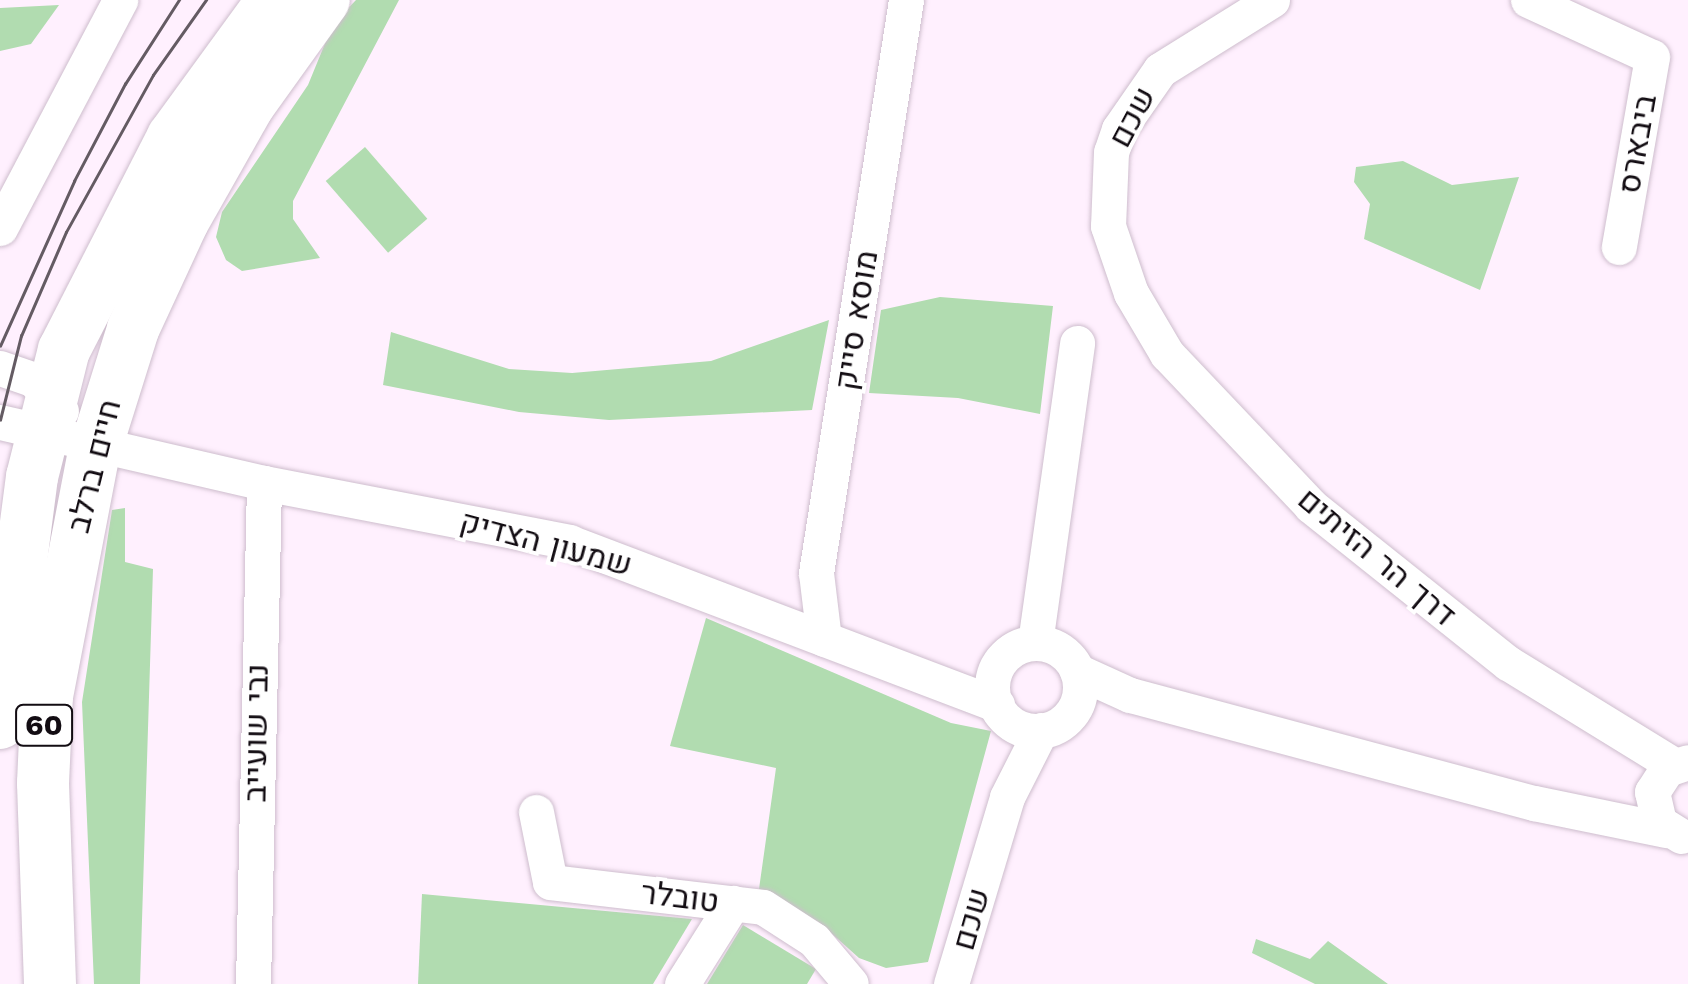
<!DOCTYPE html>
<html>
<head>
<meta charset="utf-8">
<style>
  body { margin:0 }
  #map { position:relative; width:1688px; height:984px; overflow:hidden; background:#fff0fe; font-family:"Work Sans",Heebo,sans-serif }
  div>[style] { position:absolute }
  .green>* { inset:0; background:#b1dcb0; transform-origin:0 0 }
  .roads { filter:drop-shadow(0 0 2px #cebdcd) drop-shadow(0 0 2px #cebdcd) }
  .minor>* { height:35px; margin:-17.5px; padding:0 17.5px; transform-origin:17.5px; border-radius:17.5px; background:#fff }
  .minor>.ring { margin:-17.5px; padding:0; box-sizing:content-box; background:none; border:35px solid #fff; border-radius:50% }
  .highway>* { height:52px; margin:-26px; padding:0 26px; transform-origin:26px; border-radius:26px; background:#fff }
  .tram>* { height:2.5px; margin:-1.25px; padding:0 1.25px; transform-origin:1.25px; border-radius:1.25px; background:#645b63 }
  span { translate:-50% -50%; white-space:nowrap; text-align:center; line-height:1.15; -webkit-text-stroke:8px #fff; paint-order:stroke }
  .shield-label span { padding:2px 8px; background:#fff; border:2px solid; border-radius:8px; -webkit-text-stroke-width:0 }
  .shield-label { font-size:30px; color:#120c12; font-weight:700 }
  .street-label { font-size:32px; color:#120c12 }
</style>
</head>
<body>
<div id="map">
  <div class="green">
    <i style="clip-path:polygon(356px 0,399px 0,293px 201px,293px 219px,320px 258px,242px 271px,226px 260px,216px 237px,222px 212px,308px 85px,333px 24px)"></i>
    <i style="clip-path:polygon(59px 5px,31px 44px,0 51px,0 8px)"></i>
    <i style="left:365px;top:147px;width:95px;height:52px;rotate:49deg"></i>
    <i style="clip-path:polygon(1403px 161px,1452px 185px,1519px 177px,1480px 290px,1364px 239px,1370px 204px,1354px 182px,1356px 167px)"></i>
    <i style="clip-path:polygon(940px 297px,1053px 306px,1040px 414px,958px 398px,869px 393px,881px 310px)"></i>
    <i style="clip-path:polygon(829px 320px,812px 410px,609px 420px,519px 412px,383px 385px,391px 332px,509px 369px,572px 373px,711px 361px)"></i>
    <i style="clip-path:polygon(125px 508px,125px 562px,153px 569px,140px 984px,94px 984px,82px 702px,112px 510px)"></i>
    <i style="clip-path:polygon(706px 618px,951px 723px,991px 731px,928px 962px,886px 968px,859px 958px,820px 923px,759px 889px,776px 768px,670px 746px)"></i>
    <i style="clip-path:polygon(422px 894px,692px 919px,653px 984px,418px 984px)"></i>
    <i style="clip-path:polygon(743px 925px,816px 969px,807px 984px,707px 984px)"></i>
    <i style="clip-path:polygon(1256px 939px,1310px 959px,1328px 941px,1388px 984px,1315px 984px,1252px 953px)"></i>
  </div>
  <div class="roads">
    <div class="minor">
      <i style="left:1272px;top:0;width:132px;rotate:148deg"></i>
      <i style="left:1160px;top:70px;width:72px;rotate:124.8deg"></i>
      <i style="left:1119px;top:129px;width:24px;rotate:109deg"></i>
      <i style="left:1111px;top:152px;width:74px;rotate:92.3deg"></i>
      <i style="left:1108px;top:226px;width:71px;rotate:71.1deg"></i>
      <i style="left:1131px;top:293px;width:71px;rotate:59.5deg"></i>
      <i style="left:1167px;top:354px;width:209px;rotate:46.5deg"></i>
      <i style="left:1311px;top:506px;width:252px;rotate:38.6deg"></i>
      <i style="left:1508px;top:663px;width:195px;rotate:31.6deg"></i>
      <i style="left:1528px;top:0;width:136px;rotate:24.7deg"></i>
      <i style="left:1652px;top:57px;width:193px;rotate:99.9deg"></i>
      <i style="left:0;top:228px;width:258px;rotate:-62.2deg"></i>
      <i style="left:0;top:368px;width:36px;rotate:19deg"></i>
      <i style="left:34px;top:380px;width:41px;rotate:48.9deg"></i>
      <i style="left:0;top:422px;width:271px;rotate:13deg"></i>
      <i style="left:264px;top:483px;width:311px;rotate:10.9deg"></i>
      <i style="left:569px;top:542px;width:458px;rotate:20.8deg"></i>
      <i style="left:824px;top:639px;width:66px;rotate:-96.9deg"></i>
      <i style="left:816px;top:573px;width:580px;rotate:-81.07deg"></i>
      <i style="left:1035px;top:643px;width:303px;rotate:-82deg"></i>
      <i class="ring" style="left:992px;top:643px;width:53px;height:53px"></i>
      <i style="left:1077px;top:671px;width:58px;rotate:24.4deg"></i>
      <i style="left:1130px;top:695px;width:418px;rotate:15deg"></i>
      <i style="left:1534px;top:803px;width:135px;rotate:11.6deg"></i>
      <i style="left:536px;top:812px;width:71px;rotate:78.7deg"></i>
      <i style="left:550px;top:882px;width:214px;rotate:6.7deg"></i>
      <i style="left:763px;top:907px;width:61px;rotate:32.9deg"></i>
      <i style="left:814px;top:940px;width:57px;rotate:49.9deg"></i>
      <i style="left:1681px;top:836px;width:26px;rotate:-148deg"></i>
      <i style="left:1659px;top:822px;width:31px;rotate:-103deg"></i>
      <i style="left:1652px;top:792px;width:27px;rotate:-57deg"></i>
      <i style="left:1667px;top:769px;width:22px;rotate:-18deg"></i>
      <i style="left:253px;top:984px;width:501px;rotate:-88.74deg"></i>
      <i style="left:682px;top:984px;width:96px;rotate:-57.8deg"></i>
      <i style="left:951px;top:984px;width:195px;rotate:-73.3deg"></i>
      <i style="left:1007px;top:797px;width:75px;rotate:-63.1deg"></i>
    </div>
    <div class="highway">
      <i style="left:0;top:723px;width:248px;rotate:-82.6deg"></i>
      <i style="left:32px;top:477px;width:131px;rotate:-75.9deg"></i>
      <i style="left:64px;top:350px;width:239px;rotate:-62.9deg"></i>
      <i style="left:173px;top:137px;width:170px;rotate:-53.9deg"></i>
      <i style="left:50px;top:984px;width:201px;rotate:-92deg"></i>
      <i style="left:43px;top:783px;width:87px;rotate:-87.4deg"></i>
      <i style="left:47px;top:696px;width:243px;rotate:-79.1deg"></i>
      <i style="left:93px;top:457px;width:134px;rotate:-72.6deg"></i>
      <i style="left:133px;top:329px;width:119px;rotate:-65.2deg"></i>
      <i style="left:183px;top:221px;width:132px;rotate:-60.5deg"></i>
      <i style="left:248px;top:106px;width:130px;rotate:-54.4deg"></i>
    </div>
  </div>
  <div class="tram">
    <i style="left:0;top:346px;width:181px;rotate:-65.8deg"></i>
    <i style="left:74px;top:181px;width:110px;rotate:-62.3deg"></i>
    <i style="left:125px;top:84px;width:100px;rotate:-57.3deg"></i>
    <i style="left:0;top:420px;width:87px;rotate:-76deg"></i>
    <i style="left:21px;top:336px;width:113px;rotate:-66.6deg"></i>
    <i style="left:66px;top:232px;width:179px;rotate:-61deg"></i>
    <i style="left:153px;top:75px;width:92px;rotate:-54.8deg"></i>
  </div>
  <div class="shield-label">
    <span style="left:44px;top:725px">60</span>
  </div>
  <div class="street-label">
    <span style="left:1132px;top:117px;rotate:-62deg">שכם</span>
    <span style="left:1637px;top:144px;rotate:-80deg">ביבארס</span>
    <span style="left:856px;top:320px;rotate:-81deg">מוסא סייק</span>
    <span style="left:94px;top:466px;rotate:-76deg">חיים ברלב</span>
    <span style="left:546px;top:543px;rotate:15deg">שמעון הצדיק</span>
    <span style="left:1377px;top:557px;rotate:40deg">דרך הר הזיתים</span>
    <span style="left:256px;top:733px;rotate:-89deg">נבי שועייב</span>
    <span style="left:680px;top:897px;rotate:7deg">טובלר</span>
    <span style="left:971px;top:919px;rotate:-74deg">שכם</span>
  </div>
</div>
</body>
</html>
